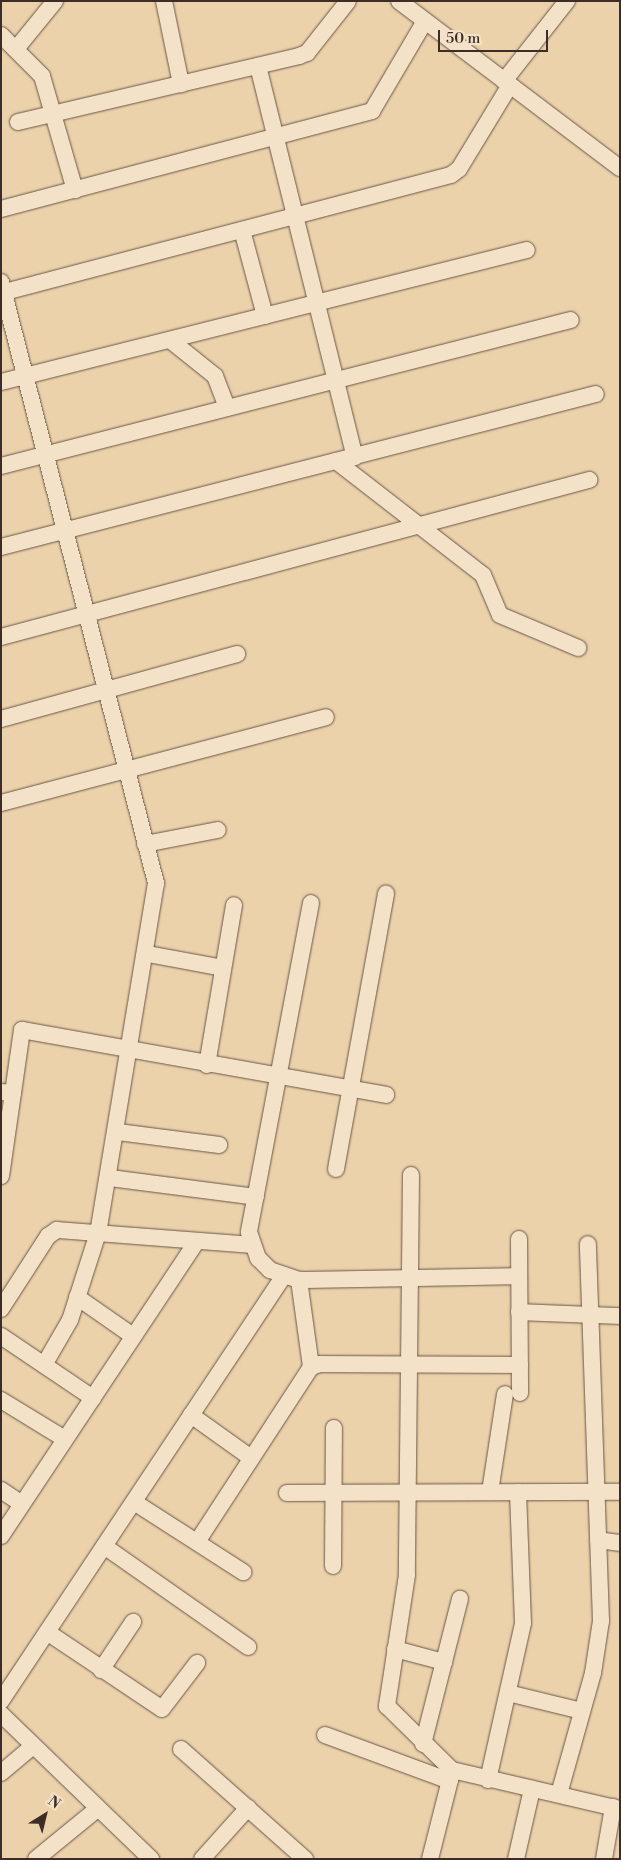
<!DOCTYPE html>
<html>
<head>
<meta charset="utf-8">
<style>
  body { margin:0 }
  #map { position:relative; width:621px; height:1860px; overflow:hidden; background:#ecd2ab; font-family:"Libre Bodoni",serif }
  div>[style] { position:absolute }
  .roads { filter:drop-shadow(0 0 1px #6a5647) drop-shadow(0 0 1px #6a5647) }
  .street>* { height:16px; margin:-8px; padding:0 8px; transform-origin:8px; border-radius:8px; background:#f3e2c8 }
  span { translate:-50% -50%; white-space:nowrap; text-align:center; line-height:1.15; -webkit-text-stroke:5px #f3e2c8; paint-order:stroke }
  .frame { position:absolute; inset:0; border:2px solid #3e2c26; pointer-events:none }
  .north { position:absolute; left:20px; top:1790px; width:50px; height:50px; -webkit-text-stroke:4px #f3e2c8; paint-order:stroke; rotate:36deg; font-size:14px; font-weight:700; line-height:20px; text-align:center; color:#3e2c26 }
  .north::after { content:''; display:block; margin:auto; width:18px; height:22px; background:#3e2c26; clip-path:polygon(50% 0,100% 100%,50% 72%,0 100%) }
  .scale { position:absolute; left:438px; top:30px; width:110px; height:22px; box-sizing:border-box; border:2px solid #3e2c26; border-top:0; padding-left:6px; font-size:15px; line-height:18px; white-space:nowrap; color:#3e2c26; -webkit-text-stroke:4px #f3e2c8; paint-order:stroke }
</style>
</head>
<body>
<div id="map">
  <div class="roads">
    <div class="street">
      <i style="left:164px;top:1px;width:85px;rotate:78.4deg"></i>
      <i style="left:399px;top:1px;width:277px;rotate:37.1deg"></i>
      <i style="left:1px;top:35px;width:58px;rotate:45deg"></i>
      <i style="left:42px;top:76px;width:119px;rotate:73.9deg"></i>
      <i style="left:16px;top:49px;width:62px;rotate:-50.9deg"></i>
      <i style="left:258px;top:66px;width:403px;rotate:76.1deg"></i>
      <i style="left:504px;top:81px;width:102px;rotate:-51.8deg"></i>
      <i style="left:18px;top:122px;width:289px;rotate:-13.2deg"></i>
      <i style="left:299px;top:56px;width:9px;rotate:-21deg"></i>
      <i style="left:307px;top:53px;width:66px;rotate:-51.7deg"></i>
      <i style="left:1px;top:209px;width:384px;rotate:-14.8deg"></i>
      <i style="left:372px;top:111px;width:104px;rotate:-59.5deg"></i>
      <i style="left:242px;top:230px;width:89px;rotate:75deg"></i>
      <i style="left:1px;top:282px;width:621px;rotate:75.54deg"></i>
      <i style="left:156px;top:883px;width:355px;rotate:99.4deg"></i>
      <i style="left:98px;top:1233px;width:91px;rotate:107.8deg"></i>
      <i style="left:70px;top:1320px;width:52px;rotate:120deg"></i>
      <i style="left:1px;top:293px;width:465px;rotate:-14.7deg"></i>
      <i style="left:451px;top:175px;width:10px;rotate:-37deg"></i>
      <i style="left:459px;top:169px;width:98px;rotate:-58.7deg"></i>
      <i style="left:170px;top:340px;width:58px;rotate:38.7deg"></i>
      <i style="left:215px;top:376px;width:33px;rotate:69deg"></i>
      <i style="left:1px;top:382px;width:542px;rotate:-14.09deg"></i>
      <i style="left:336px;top:461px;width:186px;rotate:37.8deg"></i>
      <i style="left:483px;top:575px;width:43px;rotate:67deg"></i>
      <i style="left:500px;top:615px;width:85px;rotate:22.9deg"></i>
      <i style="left:1px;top:466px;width:588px;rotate:-14.37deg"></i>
      <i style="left:1px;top:547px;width:614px;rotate:-14.42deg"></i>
      <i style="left:1px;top:637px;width:609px;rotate:-14.95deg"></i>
      <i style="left:1px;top:719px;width:245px;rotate:-15.4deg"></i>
      <i style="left:1px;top:803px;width:336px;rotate:-14.8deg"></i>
      <i style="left:145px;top:844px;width:74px;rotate:-10.9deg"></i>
      <i style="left:311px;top:903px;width:335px;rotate:100.7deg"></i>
      <i style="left:249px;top:1232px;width:28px;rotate:71deg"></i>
      <i style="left:258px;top:1258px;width:17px;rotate:45deg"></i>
      <i style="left:270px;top:1270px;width:31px;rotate:19deg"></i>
      <i style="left:299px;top:1280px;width:220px;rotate:-1deg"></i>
      <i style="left:148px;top:954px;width:76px;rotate:10.6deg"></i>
      <i style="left:207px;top:1065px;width:162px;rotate:-80.4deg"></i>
      <i style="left:1px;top:1092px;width:12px;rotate:5deg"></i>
      <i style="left:13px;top:1093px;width:64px;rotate:-81.9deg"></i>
      <i style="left:22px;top:1030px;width:370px;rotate:10.1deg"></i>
      <i style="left:118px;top:1132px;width:102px;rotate:7.3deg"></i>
      <i style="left:336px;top:1169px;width:280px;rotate:-79.7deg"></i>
      <i style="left:411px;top:1175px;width:400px;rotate:90.6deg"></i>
      <i style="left:407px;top:1575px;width:133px;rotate:98.7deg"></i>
      <i style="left:387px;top:1706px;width:91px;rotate:44.6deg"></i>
      <i style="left:452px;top:1770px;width:172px;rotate:13.1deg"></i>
      <i style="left:1px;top:1176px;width:84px;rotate:-81.8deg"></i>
      <i style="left:110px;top:1178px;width:147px;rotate:7.4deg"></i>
      <i style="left:519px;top:1239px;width:154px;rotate:89.6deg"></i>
      <i style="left:299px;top:1280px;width:88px;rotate:82.1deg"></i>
      <i style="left:77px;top:1297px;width:68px;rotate:34.9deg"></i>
      <i style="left:1px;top:1309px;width:87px;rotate:-57.2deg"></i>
      <i style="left:48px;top:1236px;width:11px;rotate:-34deg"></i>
      <i style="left:57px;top:1230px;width:195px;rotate:4.4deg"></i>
      <i style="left:519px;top:1312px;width:101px;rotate:2.3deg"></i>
      <i style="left:1px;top:1336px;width:111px;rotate:34deg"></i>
      <i style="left:1px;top:1400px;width:75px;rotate:31.4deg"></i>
      <i style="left:191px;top:1415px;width:74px;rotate:35.6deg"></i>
      <i style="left:1px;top:1490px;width:25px;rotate:34deg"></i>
      <i style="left:490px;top:1492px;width:99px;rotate:-81.3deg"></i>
      <i style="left:287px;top:1493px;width:333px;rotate:-0.2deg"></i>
      <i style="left:134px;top:1502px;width:130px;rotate:32.7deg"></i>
      <i style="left:1px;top:1536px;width:354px;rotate:-56.4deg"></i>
      <i style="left:598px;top:1540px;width:22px;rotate:8deg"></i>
      <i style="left:197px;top:1542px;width:209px;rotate:-56.9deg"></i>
      <i style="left:311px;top:1367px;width:9px;rotate:-18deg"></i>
      <i style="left:320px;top:1364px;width:200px;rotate:0.3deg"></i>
      <i style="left:104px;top:1546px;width:176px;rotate:35deg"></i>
      <i style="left:333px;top:1566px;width:138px;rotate:-89.6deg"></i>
      <i style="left:47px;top:1632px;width:138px;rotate:33.8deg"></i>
      <i style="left:162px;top:1709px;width:58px;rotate:-52.7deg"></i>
      <i style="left:395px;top:1649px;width:51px;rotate:14.9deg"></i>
      <i style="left:101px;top:1670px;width:58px;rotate:-56.3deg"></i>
      <i style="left:508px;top:1693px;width:76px;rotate:13.7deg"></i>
      <i style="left:1px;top:1701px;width:509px;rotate:-56.37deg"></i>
      <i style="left:1px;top:1714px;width:209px;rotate:44deg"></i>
      <i style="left:325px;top:1735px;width:133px;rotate:20.2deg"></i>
      <i style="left:423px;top:1744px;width:150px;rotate:-75.7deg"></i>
      <i style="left:181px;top:1749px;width:166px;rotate:41.6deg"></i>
      <i style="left:1px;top:1773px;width:42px;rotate:-40.2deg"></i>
      <i style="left:488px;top:1780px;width:161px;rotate:-77.4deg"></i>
      <i style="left:523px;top:1623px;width:131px;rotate:-92.2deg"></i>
      <i style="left:559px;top:1794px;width:126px;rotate:-74.3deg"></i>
      <i style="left:593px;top:1673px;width:53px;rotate:-81.3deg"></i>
      <i style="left:601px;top:1621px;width:377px;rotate:-92deg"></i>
      <i style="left:36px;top:1859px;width:79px;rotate:-39.3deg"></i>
      <i style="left:202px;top:1859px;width:69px;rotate:-48deg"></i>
      <i style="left:430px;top:1859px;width:90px;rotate:-75.8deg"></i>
      <i style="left:516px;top:1859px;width:72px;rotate:-77.1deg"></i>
      <i style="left:604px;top:1859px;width:53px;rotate:-80.2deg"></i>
    </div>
  </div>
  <div class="frame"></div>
  <div class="north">N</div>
  <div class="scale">50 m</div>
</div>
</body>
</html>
